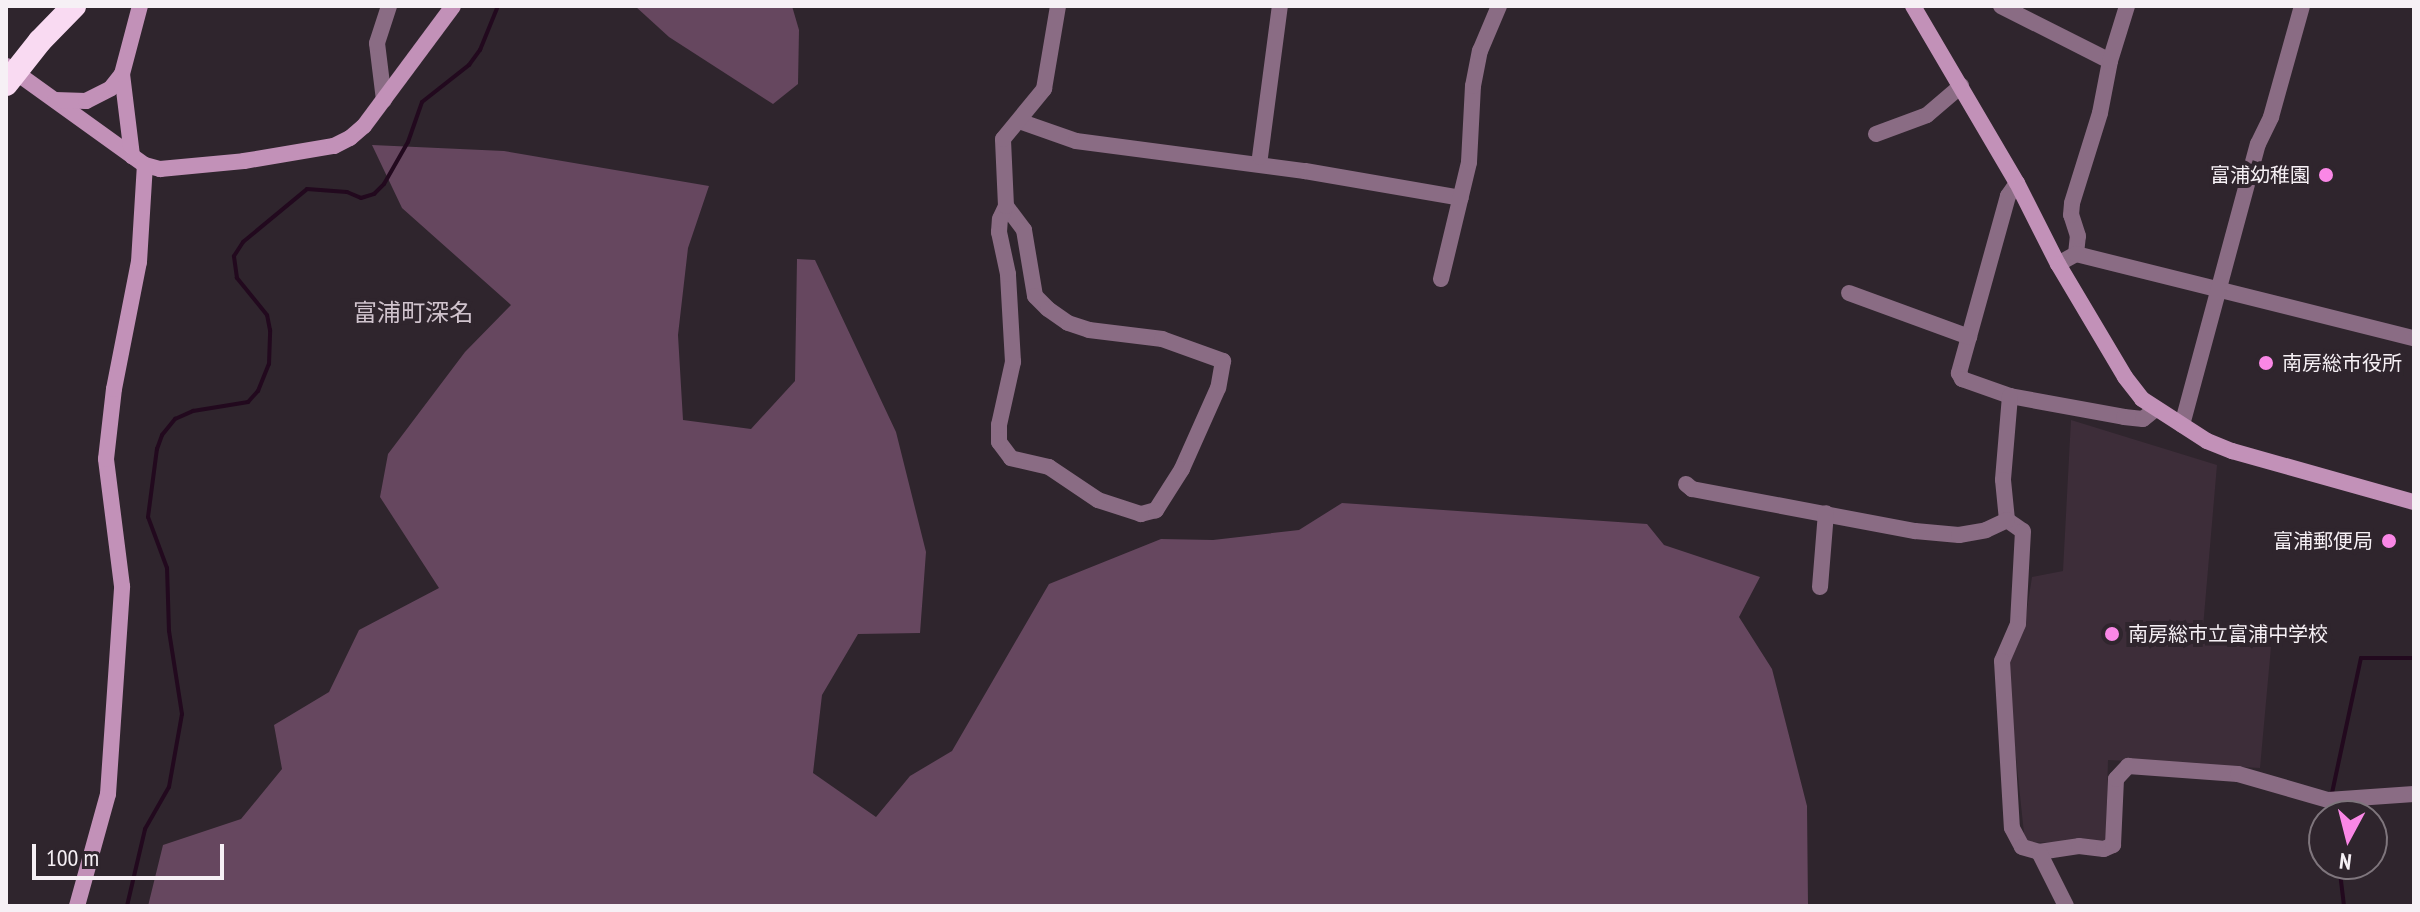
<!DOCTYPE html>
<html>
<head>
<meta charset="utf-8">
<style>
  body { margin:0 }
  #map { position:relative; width:2420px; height:912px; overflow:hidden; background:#2f252d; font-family:"PT Sans Narrow","Noto Sans JP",sans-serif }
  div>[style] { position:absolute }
  .built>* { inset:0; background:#3d2d39 }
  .forest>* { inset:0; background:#66475f }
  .stream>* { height:4px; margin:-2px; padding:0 2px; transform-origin:2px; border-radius:2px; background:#22091e }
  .street>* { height:16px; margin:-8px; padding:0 8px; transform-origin:8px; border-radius:8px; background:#8a6c84 }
  .secondary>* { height:16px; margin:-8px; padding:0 8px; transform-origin:8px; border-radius:8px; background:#c291b8 }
  .highway>* { height:24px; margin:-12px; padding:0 12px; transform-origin:12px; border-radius:12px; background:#f9daf2 }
  .highway-bridge>* { height:24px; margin:-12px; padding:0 12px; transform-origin:12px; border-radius:12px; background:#f9daf2 }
  .dots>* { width:22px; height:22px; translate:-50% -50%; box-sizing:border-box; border:4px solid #2f252d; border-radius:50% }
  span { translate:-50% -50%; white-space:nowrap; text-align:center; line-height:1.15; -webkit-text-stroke:8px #2f252d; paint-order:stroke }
  .poi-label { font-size:20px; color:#f6f0f5 }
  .right { translate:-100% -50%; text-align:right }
  .left { translate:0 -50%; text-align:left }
  .quarter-label { font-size:24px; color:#d0c3cd }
  .frame { position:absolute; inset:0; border:8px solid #f6f0f5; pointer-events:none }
  .north { position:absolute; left:2308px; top:800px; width:80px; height:80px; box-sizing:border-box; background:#2f252d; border:2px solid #7f767d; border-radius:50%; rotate:187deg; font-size:22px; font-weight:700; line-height:32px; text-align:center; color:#f6f0f5 }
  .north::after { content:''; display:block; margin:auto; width:28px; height:36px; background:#fa87e6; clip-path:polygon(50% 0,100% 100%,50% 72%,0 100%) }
  .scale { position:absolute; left:32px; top:844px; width:192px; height:36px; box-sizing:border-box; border:4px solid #f6f0f5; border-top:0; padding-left:10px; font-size:24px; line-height:28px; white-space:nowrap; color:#f6f0f5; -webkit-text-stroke:6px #2f252d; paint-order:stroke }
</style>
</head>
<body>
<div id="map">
  <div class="built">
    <i style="clip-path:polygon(2071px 420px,2217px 465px,2202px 639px,2271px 647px,2260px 768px,2108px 760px,2106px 841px,2025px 843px,2006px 662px,2024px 628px,2032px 577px,2063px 571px)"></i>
  </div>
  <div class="forest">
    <i style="clip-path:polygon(635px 6px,792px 6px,799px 30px,798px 84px,773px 104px,669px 37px)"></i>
    <i style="clip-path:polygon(372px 145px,504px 151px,709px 186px,688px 248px,678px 335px,683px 420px,751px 429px,795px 381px,797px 259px,815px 260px,896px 432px,926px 552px,920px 633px,858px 634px,822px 695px,813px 773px,876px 817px,910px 776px,952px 751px,1049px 584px,1161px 539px,1213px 540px,1299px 530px,1342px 503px,1647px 524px,1664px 545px,1760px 577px,1739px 617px,1772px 669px,1807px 806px,1808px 906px,148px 906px,163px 845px,241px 819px,282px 769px,274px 725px,329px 692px,359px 630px,439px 588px,380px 497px,388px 454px,465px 352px,511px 305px,402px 208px)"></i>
  </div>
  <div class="stream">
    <i style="left:2332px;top:793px;width:138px;rotate:-77.9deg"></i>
    <i style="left:2361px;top:658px;width:53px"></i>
    <i style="left:2333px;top:808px;width:8px;rotate:83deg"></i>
    <i style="left:2339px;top:864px;width:42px;rotate:83.2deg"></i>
    <i style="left:127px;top:906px;width:79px;rotate:-76.8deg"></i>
    <i style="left:145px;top:829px;width:48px;rotate:-60.3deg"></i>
    <i style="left:169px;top:787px;width:74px;rotate:-79.9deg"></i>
    <i style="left:182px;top:714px;width:84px;rotate:-98.9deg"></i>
    <i style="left:169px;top:631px;width:63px;rotate:-91.8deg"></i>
    <i style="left:167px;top:568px;width:54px;rotate:-110.4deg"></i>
    <i style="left:148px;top:517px;width:69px;rotate:-82.5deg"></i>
    <i style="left:157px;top:449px;width:15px;rotate:-70deg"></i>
    <i style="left:162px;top:435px;width:21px;rotate:-51deg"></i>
    <i style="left:175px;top:419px;width:20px;rotate:-24deg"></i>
    <i style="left:193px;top:411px;width:56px;rotate:-9.3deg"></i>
    <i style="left:248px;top:402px;width:15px;rotate:-48deg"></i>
    <i style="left:258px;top:391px;width:29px;rotate:-68deg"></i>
    <i style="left:269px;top:364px;width:34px;rotate:-88deg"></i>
    <i style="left:270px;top:330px;width:15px;rotate:-101deg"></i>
    <i style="left:267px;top:315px;width:48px;rotate:-129deg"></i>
    <i style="left:237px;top:278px;width:22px;rotate:-98deg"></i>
    <i style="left:234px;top:256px;width:17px;rotate:-57deg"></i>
    <i style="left:243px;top:242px;width:83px;rotate:-39.6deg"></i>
    <i style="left:307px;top:189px;width:40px;rotate:4.3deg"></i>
    <i style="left:347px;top:192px;width:15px;rotate:23deg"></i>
    <i style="left:361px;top:198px;width:14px;rotate:-17deg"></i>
    <i style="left:374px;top:194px;width:14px;rotate:-45deg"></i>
    <i style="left:384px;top:184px;width:48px;rotate:-60.3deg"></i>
    <i style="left:408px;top:142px;width:42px;rotate:-70.7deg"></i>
    <i style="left:422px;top:102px;width:60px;rotate:-38.2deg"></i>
    <i style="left:469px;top:65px;width:19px;rotate:-54deg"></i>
    <i style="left:480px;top:50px;width:48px;rotate:-67.8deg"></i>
  </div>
  <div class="street">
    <i style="left:2001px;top:6px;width:122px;rotate:26.8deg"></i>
    <i style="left:384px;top:100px;width:57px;rotate:-97deg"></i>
    <i style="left:377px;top:43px;width:39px;rotate:-72deg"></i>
    <i style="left:1019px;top:121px;width:60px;rotate:19.3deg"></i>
    <i style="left:1076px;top:141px;width:231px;rotate:7.5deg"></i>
    <i style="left:1305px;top:171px;width:158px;rotate:9.8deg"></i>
    <i style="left:1876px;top:134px;width:54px;rotate:-20.4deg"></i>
    <i style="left:1927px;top:115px;width:45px;rotate:-40.5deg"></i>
    <i style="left:1260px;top:157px;width:152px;rotate:-82.5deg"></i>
    <i style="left:2017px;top:183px;width:16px;rotate:125deg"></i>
    <i style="left:2008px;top:196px;width:184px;rotate:105.5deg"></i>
    <i style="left:1959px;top:373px;width:7px;rotate:63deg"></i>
    <i style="left:1962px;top:379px;width:51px;rotate:19.5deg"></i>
    <i style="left:2010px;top:396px;width:116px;rotate:10.4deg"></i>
    <i style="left:2124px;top:417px;width:19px;rotate:6deg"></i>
    <i style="left:2143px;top:419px;width:14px;rotate:-39deg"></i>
    <i style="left:1006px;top:206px;width:30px;rotate:53deg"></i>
    <i style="left:1024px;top:230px;width:67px;rotate:80.5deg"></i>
    <i style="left:1035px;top:296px;width:18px;rotate:45deg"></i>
    <i style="left:1048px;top:309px;width:24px;rotate:35deg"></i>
    <i style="left:1068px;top:323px;width:22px;rotate:18deg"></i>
    <i style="left:1089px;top:330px;width:74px;rotate:7deg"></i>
    <i style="left:1162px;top:339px;width:65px;rotate:19.8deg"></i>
    <i style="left:1223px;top:361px;width:27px;rotate:100deg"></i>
    <i style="left:1218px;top:388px;width:89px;rotate:114deg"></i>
    <i style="left:1182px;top:469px;width:49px;rotate:122.4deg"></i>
    <i style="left:1156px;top:510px;width:16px;rotate:165deg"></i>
    <i style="left:1141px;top:514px;width:45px;rotate:-162deg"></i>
    <i style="left:1098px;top:500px;width:59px;rotate:-146deg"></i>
    <i style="left:1049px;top:467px;width:39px;rotate:-167deg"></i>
    <i style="left:1011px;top:458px;width:20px;rotate:-127deg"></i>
    <i style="left:999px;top:442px;width:17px;rotate:-90deg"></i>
    <i style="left:999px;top:425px;width:65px;rotate:-77.5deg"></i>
    <i style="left:1013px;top:362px;width:88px;rotate:-93.3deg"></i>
    <i style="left:1008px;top:274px;width:43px;rotate:-102.1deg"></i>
    <i style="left:999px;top:232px;width:13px;rotate:-86deg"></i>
    <i style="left:1000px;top:219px;width:14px;rotate:-65deg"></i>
    <i style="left:1006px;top:206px;width:67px;rotate:-92.6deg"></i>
    <i style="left:1003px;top:139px;width:65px;rotate:-50.6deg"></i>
    <i style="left:1044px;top:89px;width:84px;rotate:-80.4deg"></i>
    <i style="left:2076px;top:254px;width:18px;rotate:-84deg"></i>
    <i style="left:2078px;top:236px;width:22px;rotate:-108deg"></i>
    <i style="left:2071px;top:215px;width:12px;rotate:-85deg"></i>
    <i style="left:2072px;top:203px;width:94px;rotate:-72.7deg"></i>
    <i style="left:2100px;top:113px;width:53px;rotate:-79.1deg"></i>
    <i style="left:2110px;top:61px;width:58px;rotate:-72.8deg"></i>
    <i style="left:2058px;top:264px;width:21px;rotate:-29deg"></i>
    <i style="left:2076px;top:254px;width:348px;rotate:14deg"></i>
    <i style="left:1441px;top:279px;width:120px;rotate:-76.5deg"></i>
    <i style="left:1469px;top:162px;width:76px;rotate:-87deg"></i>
    <i style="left:1473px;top:86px;width:36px;rotate:-79deg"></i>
    <i style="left:1480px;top:51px;width:49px;rotate:-67.1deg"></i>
    <i style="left:1849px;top:293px;width:128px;rotate:20.1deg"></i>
    <i style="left:2010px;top:396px;width:84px;rotate:94.8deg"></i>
    <i style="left:2003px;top:480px;width:40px;rotate:84.3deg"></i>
    <i style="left:2007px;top:520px;width:19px;rotate:35deg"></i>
    <i style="left:2023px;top:531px;width:93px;rotate:93.1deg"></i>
    <i style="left:2018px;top:624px;width:40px;rotate:113.4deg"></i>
    <i style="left:2002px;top:661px;width:167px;rotate:86.6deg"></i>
    <i style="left:2012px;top:828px;width:21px;rotate:62deg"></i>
    <i style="left:2022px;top:847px;width:18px;rotate:16deg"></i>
    <i style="left:2039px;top:852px;width:40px;rotate:-8.5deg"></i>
    <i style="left:2079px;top:846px;width:25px;rotate:7deg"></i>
    <i style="left:2104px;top:849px;width:10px;rotate:-24deg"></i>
    <i style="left:2113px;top:845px;width:66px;rotate:-87.4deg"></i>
    <i style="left:2116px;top:779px;width:18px;rotate:-47deg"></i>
    <i style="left:2128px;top:766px;width:110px;rotate:4.2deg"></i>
    <i style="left:2238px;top:774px;width:94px;rotate:16.1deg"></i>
    <i style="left:2328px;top:800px;width:86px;rotate:-4deg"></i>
    <i style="left:2182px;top:425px;width:291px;rotate:-74.9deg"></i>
    <i style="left:2258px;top:144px;width:30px;rotate:-64deg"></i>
    <i style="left:2271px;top:117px;width:115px;rotate:-74.4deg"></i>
    <i style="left:1686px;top:484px;width:8px;rotate:40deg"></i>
    <i style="left:1692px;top:489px;width:227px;rotate:10.7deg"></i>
    <i style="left:1915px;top:531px;width:44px;rotate:5.2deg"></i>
    <i style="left:1959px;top:535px;width:27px;rotate:-10deg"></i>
    <i style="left:1986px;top:530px;width:23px;rotate:-25deg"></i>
    <i style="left:1820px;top:587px;width:74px;rotate:-85.4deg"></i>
    <i style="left:2039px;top:852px;width:60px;rotate:63.4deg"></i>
  </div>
  <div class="secondary">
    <i style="left:1913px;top:6px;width:205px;rotate:59.6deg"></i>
    <i style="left:2017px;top:183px;width:91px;rotate:63.2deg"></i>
    <i style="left:2058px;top:264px;width:131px;rotate:59.3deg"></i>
    <i style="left:2125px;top:377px;width:28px;rotate:52deg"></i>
    <i style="left:2142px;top:399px;width:77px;rotate:32.9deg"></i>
    <i style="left:2207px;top:441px;width:27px;rotate:22deg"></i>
    <i style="left:2232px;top:451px;width:189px;rotate:15.7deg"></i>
    <i style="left:7px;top:66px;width:170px;rotate:35.7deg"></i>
    <i style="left:145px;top:165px;width:16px;rotate:15deg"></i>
    <i style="left:160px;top:169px;width:84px;rotate:-5.4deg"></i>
    <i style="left:244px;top:161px;width:91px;rotate:-9.5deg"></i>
    <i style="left:334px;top:146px;width:18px;rotate:-27deg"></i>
    <i style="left:350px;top:138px;width:18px;rotate:-41deg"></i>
    <i style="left:364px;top:126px;width:149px;rotate:-53.4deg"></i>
    <i style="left:122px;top:74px;width:83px;rotate:83deg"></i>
    <i style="left:55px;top:100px;width:31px;rotate:2deg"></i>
    <i style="left:86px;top:101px;width:28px;rotate:-27deg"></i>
    <i style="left:111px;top:88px;width:18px;rotate:-52deg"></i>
    <i style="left:122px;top:74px;width:70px;rotate:-75.2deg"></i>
    <i style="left:77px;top:906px;width:116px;rotate:-74.5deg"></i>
    <i style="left:108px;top:794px;width:208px;rotate:-86.1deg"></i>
    <i style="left:122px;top:586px;width:128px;rotate:-97.2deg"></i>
    <i style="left:106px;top:459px;width:70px;rotate:-83.5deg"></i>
    <i style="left:114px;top:389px;width:129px;rotate:-78.9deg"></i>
    <i style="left:139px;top:262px;width:97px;rotate:-86.5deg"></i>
  </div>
  <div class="highway">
    <i style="left:40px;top:41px;width:49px;rotate:-45.8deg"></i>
  </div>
  <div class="highway-bridge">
    <i style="left:6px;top:84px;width:55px;rotate:-51.7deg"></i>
  </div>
  <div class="dots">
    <i style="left:2326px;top:175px;background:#fa87e6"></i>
    <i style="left:2266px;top:363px;background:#fa87e6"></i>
    <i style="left:2389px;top:541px;background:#fa87e6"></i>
    <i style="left:2112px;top:634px;background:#fa87e6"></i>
  </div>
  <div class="poi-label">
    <span class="right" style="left:2310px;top:175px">富浦幼稚園</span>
    <span class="left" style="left:2282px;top:363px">南房総市役所</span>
    <span class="right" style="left:2373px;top:541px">富浦郵便局</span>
    <span class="left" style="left:2128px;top:634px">南房総市立富浦中学校</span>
  </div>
  <div class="quarter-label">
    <span style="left:413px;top:313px">富浦町深名</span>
  </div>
  <div class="frame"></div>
  <div class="north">N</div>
  <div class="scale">100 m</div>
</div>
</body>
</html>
